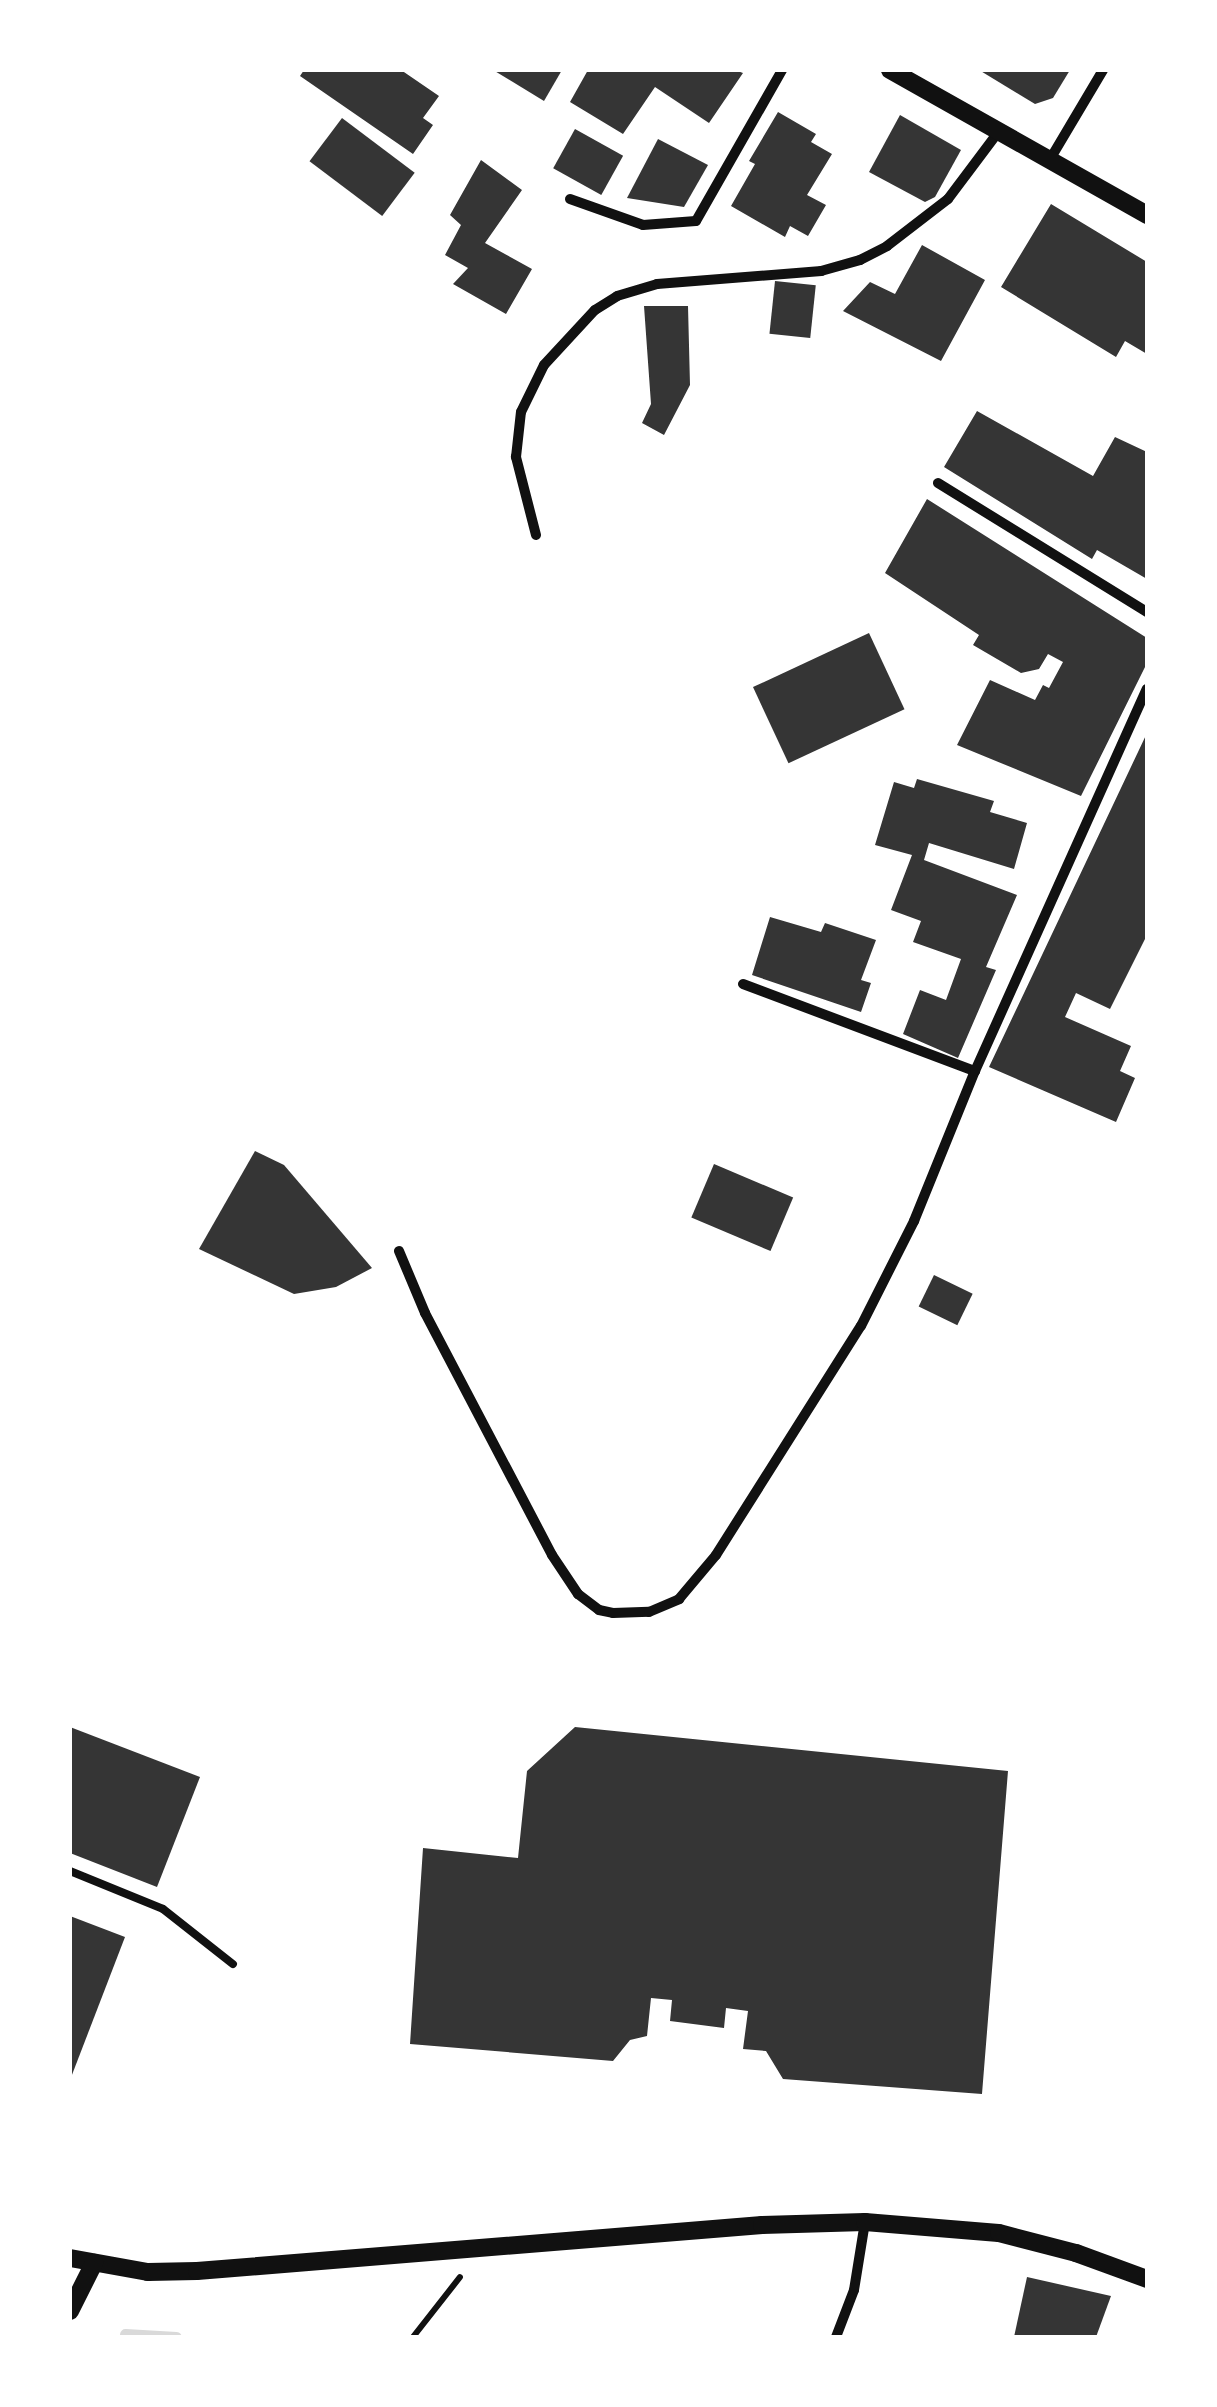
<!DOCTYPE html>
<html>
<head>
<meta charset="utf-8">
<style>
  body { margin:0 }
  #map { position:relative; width:1217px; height:2407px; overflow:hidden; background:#fff; font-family:"Open Sans",sans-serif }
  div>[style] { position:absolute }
  .stream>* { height:11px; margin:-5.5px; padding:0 5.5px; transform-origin:5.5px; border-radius:5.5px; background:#d9d9d9 }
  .building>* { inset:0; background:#353535; transform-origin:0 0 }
  .path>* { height:6px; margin:-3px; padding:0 3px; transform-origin:3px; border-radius:3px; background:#111 }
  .service>* { height:8px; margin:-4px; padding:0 4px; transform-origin:4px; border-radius:4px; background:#111 }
  .minor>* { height:10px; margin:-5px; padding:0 5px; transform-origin:5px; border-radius:5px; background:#111 }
  .tertiary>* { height:18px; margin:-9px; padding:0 9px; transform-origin:9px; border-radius:9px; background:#111 }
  span { translate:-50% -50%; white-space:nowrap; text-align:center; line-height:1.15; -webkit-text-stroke:10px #fff; paint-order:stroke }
  .frame { position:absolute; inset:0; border:72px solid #fff; pointer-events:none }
</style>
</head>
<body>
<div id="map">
  <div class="stream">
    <i style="left:125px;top:2334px;width:51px;rotate:3.4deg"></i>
  </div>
  <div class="building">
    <i style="clip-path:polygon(304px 70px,401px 70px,439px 96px,423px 118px,433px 125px,413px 154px,300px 76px)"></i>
    <i style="clip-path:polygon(493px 70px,562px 70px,544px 101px)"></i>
    <i style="clip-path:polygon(588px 70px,735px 70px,743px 73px,709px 123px,655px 87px,623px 134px,570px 102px)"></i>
    <i style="clip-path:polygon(979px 70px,1070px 70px,1053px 98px,1035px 104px)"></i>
    <i style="clip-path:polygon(778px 112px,816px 134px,811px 142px,832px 154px,807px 195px,826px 205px,808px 236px,790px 226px,785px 237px,731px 206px,755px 164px,749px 161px)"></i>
    <i style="clip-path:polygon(900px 115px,961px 150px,935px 197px,925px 202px,869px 172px)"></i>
    <i style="left:342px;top:118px;width:91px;height:54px;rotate:37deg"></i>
    <i style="left:575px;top:129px;width:55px;height:45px;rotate:29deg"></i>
    <i style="clip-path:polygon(658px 139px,708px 165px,684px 207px,627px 198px)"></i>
    <i style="clip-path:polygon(481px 160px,522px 190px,485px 243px,532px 269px,506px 314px,453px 284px,468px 268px,445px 255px,461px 225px,450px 215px)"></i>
    <i style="clip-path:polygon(1051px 204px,1147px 262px,1147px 354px,1125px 341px,1116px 357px,1001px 287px)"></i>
    <i style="clip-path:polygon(922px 245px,985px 280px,941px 361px,843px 311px,870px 282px,895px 294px)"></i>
    <i style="left:775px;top:281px;width:41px;height:53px;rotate:6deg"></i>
    <i style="clip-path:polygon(644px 306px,688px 306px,690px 385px,664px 435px,642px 423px,651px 404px)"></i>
    <i style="clip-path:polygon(977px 411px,1093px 476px,1115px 437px,1147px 452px,1147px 579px,1097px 550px,1092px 559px,944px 467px)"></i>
    <i style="clip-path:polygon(927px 499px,1147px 638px,1147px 663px,1081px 796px,957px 745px,990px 680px,1035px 700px,1043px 685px,1049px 688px,1063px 662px,1048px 654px,1039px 669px,1021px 673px,973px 645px,979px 635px,885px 573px)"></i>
    <i style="left:869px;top:633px;width:84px;height:128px;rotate:65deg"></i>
    <i style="clip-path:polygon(1147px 733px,1147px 935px,1110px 1009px,1076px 993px,1065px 1017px,1131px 1046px,1120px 1071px,1135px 1078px,1116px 1122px,989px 1067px)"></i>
    <i style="clip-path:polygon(917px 779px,994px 801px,990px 812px,1027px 823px,1014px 869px,929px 843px,924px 860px,1017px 895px,986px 967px,996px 970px,958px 1058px,903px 1034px,920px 990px,946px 1000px,961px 959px,913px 942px,921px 921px,891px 910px,912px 855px,875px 845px,894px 782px,914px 788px)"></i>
    <i style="clip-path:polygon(770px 917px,821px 932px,825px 923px,876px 940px,861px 980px,871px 983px,861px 1012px,752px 975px)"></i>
    <i style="clip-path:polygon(255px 1151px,284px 1165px,372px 1268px,336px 1287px,294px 1294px,199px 1249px)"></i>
    <i style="left:714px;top:1164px;width:86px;height:58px;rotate:23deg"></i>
    <i style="left:934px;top:1275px;width:43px;height:35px;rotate:26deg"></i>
    <i style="clip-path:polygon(70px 1727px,200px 1777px,157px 1887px,70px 1853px)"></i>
    <i style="clip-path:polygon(575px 1727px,1008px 1771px,982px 2094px,783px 2079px,766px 2051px,743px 2049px,748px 2011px,726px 2008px,724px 2028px,670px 2021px,672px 2000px,651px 1998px,647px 2036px,630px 2040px,613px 2061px,410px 2044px,423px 1848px,518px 1858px,527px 1771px)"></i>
    <i style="clip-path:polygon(70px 1916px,125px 1937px,70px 2080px)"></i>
    <i style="clip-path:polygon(1027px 2277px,1111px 2296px,1096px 2337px,1014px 2337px)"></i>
  </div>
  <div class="path">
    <i style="left:413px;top:2337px;width:76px;rotate:-51.9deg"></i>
  </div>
  <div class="service">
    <i style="left:70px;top:1871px;width:100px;rotate:22.2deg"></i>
    <i style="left:163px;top:1909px;width:89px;rotate:38.2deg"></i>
  </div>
  <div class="minor">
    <i style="left:1049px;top:161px;width:106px;rotate:-59.3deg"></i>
    <i style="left:570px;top:199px;width:77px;rotate:19.6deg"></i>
    <i style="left:643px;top:225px;width:53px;rotate:-4.3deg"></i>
    <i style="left:696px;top:221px;width:174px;rotate:-60.3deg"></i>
    <i style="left:938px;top:483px;width:246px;rotate:31.7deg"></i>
    <i style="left:536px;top:535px;width:81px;rotate:-104.4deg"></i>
    <i style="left:516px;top:457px;width:45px;rotate:-83.7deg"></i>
    <i style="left:521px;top:412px;width:52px;rotate:-63.9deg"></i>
    <i style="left:544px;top:365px;width:75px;rotate:-47.2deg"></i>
    <i style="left:595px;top:310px;width:26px;rotate:-32deg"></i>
    <i style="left:617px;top:296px;width:42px;rotate:-16.7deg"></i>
    <i style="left:657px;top:284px;width:165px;rotate:-4.5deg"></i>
    <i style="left:821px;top:271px;width:41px;rotate:-15.8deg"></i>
    <i style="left:860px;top:260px;width:30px;rotate:-27deg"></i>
    <i style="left:887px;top:246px;width:77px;rotate:-37.6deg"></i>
    <i style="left:948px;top:199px;width:85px;rotate:-53.1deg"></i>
    <i style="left:743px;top:984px;width:248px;rotate:20.6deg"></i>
    <i style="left:399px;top:1251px;width:67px;rotate:67.2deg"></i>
    <i style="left:425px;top:1313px;width:273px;rotate:62.3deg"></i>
    <i style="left:552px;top:1555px;width:47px;rotate:56.3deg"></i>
    <i style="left:578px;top:1594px;width:26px;rotate:37deg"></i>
    <i style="left:599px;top:1610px;width:14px;rotate:12deg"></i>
    <i style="left:613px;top:1613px;width:36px;rotate:-2deg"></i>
    <i style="left:649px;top:1612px;width:33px;rotate:-23deg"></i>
    <i style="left:679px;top:1599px;width:57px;rotate:-49.9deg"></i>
    <i style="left:716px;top:1555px;width:271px;rotate:-57.7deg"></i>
    <i style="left:861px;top:1326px;width:118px;rotate:-63.2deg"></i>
    <i style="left:914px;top:1221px;width:162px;rotate:-67.9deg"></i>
    <i style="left:975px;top:1071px;width:419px;rotate:-65.8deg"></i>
    <i style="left:836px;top:2337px;width:50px;rotate:-69deg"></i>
    <i style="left:854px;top:2290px;width:69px;rotate:-80.8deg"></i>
  </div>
  <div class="tertiary">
    <i style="left:890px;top:70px;width:295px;rotate:29.4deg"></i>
    <i style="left:70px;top:2258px;width:79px;rotate:10.2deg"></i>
    <i style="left:148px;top:2272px;width:49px;rotate:-1.2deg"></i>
    <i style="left:197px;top:2271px;width:567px;rotate:-4.65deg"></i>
    <i style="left:762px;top:2225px;width:103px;rotate:-1.7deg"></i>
    <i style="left:865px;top:2222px;width:134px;rotate:4.7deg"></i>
    <i style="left:999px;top:2233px;width:80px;rotate:14.6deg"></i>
    <i style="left:1076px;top:2253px;width:76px;rotate:20.1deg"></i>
    <i style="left:70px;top:2311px;width:54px;rotate:-63.4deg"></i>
  </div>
  <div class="frame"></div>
</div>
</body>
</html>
